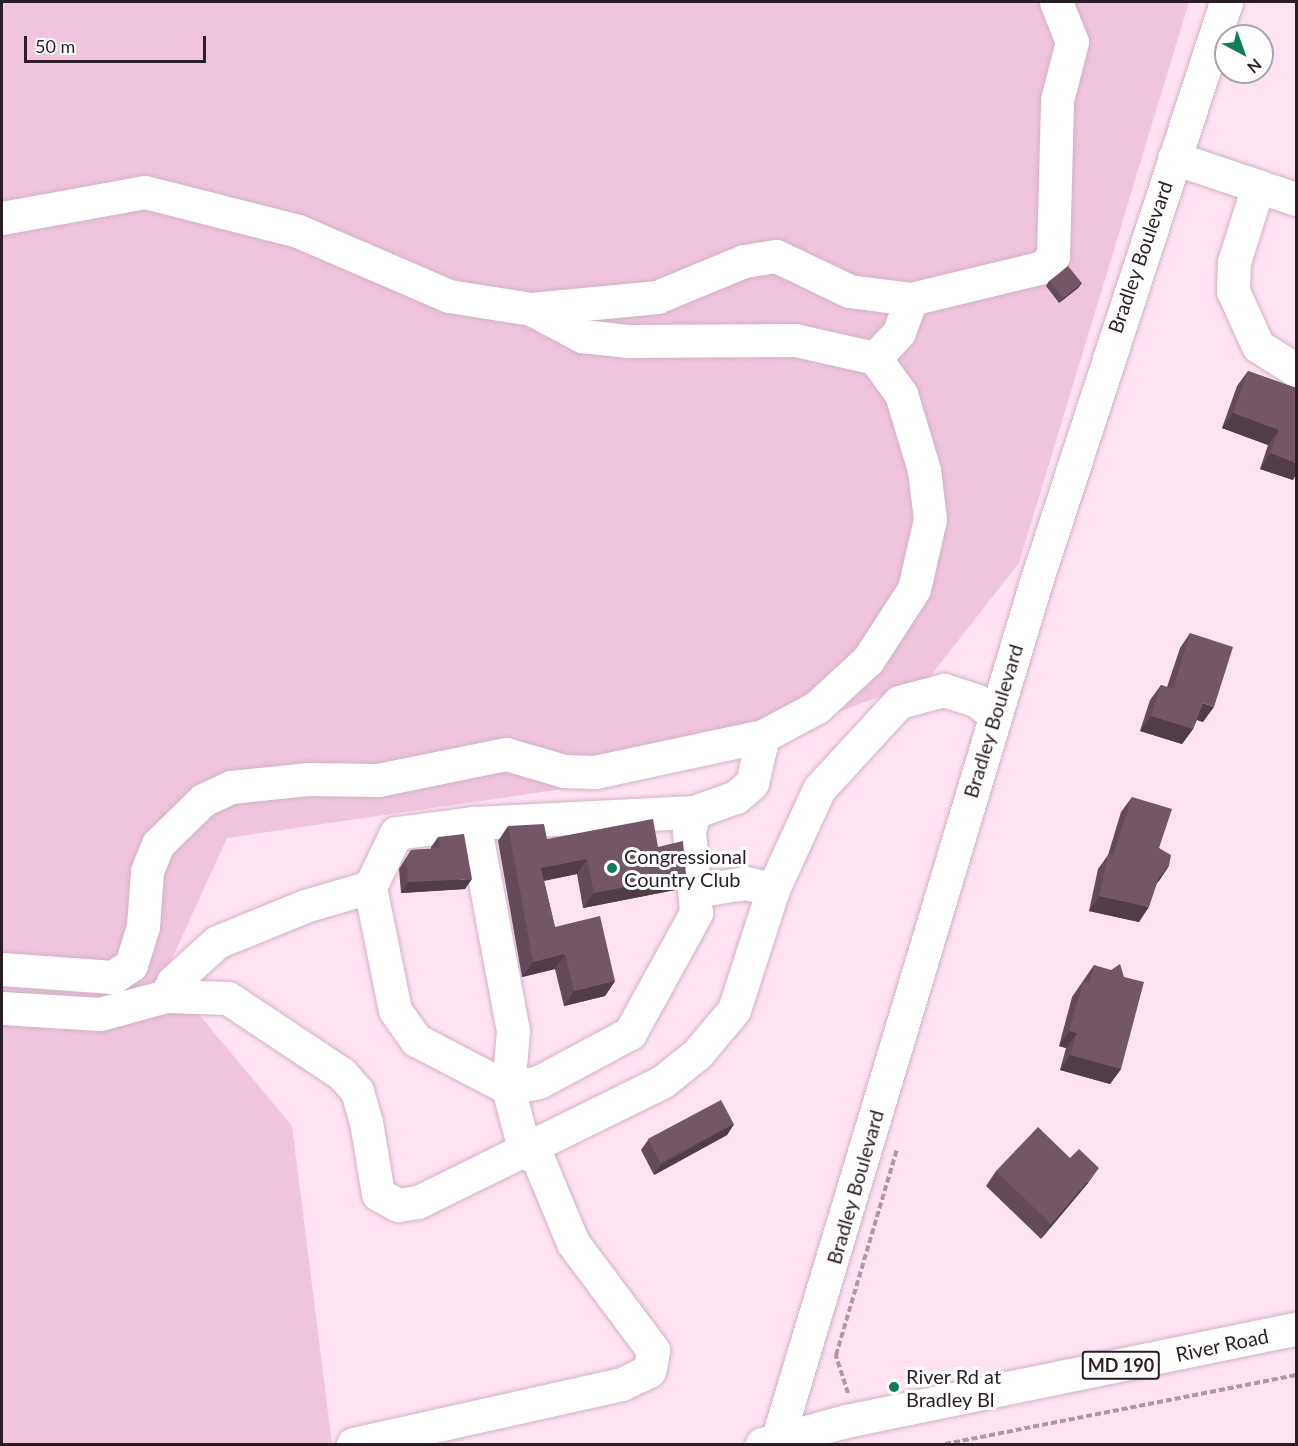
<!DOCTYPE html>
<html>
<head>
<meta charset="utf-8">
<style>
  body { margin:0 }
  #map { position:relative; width:1298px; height:1446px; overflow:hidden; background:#ffe3f3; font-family:Lato,sans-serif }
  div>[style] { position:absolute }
  .green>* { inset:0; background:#f1c4de }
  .path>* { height:4px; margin-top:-2px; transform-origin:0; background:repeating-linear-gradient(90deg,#af98a5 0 6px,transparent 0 9px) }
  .roads { filter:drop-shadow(0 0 2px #d2b1c4) drop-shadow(0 0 2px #d2b1c4) }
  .minor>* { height:33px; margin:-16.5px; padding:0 16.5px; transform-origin:16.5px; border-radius:16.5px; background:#fff }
  .major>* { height:33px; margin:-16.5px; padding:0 16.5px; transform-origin:16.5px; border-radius:16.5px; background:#fff }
  .wall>* { inset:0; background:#634b59 }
  .shaded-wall>* { inset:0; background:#503d48 }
  .building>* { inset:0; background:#735767; transform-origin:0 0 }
  .dots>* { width:16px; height:16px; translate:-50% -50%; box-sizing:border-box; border:3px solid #fff; border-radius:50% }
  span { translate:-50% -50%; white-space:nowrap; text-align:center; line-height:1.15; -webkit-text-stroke:6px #fff; paint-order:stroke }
  .shield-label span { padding:2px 4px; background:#fff; border:2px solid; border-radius:4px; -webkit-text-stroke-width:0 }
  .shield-label { font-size:18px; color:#2a1d25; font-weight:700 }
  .street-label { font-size:20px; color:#2a1d25 }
  .poi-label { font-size:20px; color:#2a1d25 }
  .left { translate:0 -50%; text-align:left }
  .frame { position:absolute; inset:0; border:3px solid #2a1d25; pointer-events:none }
  .north { position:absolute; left:1214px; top:24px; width:60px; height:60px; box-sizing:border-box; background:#fff; border:2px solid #aaa5a8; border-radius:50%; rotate:139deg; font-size:16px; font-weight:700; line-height:24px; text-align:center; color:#2a1d25 }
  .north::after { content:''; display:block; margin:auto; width:21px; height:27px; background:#127c57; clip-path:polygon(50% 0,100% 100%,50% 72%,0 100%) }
  .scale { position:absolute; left:24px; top:36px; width:182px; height:27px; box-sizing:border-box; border:3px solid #2a1d25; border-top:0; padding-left:8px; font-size:18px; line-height:21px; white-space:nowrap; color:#2a1d25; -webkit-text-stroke:4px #fff; paint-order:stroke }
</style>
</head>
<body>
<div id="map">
  <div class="green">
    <i style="clip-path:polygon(2px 2px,1189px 2px,1019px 563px,928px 679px,672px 773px,227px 838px,165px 974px,292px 1126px,332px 1444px,2px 1444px)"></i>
  </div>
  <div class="path">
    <i style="left:848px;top:1393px;width:40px;rotate:-108deg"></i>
    <i style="left:836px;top:1355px;width:215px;rotate:-73.5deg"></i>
    <i style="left:945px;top:1444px;width:358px;rotate:-11.1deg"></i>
  </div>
  <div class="roads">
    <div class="minor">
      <i style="left:1174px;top:158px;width:129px;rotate:18.6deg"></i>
      <i style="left:1258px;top:186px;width:80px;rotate:107.5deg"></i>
      <i style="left:1234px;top:262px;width:29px;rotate:92deg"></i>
      <i style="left:1233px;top:291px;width:60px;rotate:65.6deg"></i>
      <i style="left:1258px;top:346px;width:45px;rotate:32.3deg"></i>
      <i style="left:2px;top:218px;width:145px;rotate:-10.3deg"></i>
      <i style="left:145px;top:192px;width:158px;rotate:14.3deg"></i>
      <i style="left:298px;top:231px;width:164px;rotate:23.3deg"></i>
      <i style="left:449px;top:296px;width:83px;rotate:9deg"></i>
      <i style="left:531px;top:309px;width:127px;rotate:-5.4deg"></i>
      <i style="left:657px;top:297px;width:94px;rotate:-22.5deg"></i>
      <i style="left:744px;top:261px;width:32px;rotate:-9deg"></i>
      <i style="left:776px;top:256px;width:81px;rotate:25.6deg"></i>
      <i style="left:849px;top:291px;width:63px;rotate:7.4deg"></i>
      <i style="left:531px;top:309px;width:58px;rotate:27.9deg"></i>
      <i style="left:582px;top:336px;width:45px;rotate:6.3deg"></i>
      <i style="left:627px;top:341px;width:168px;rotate:-0.3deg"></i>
      <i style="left:795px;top:340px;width:82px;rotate:12.7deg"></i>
      <i style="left:694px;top:812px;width:45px;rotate:-19.7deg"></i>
      <i style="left:736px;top:797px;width:21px;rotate:-41deg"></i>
      <i style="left:752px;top:783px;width:48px;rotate:-76.8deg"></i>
      <i style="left:763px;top:736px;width:61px;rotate:-28.2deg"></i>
      <i style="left:817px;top:707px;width:69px;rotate:-42.7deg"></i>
      <i style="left:868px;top:660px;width:85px;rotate:-57.1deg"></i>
      <i style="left:914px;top:589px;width:72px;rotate:-77.1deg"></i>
      <i style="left:930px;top:519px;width:49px;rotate:-97deg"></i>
      <i style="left:924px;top:470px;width:79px;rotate:-106.8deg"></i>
      <i style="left:901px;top:394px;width:44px;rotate:-125.8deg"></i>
      <i style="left:875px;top:358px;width:35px;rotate:-47deg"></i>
      <i style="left:899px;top:332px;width:35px;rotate:-70deg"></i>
      <i style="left:911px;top:299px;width:136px;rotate:-13.6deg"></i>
      <i style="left:1043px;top:267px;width:15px;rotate:-48deg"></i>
      <i style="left:1053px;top:256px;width:156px;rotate:-88.5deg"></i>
      <i style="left:1057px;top:100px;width:60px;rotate:-75.5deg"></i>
      <i style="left:1072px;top:42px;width:43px;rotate:-111.8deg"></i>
      <i style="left:694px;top:812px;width:20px;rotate:105deg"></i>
      <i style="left:689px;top:831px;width:82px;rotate:85.1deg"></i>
      <i style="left:696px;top:913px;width:137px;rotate:118.8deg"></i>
      <i style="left:630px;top:1033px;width:103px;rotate:151.7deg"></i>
      <i style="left:539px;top:1082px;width:32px;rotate:169deg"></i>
      <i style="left:508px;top:1088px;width:104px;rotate:-152.4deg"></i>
      <i style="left:416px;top:1040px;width:37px;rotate:-125deg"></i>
      <i style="left:395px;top:1010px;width:126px;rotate:-101.5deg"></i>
      <i style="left:370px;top:887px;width:60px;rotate:-64.3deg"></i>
      <i style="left:396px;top:833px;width:79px;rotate:-7.3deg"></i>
      <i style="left:474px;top:823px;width:220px;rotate:-2.9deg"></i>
      <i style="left:694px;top:891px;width:52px;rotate:-8.9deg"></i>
      <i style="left:745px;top:883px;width:29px;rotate:12deg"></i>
      <i style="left:2px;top:969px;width:111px;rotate:4.1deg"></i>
      <i style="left:113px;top:977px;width:22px;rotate:-34deg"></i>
      <i style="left:131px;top:965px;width:41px;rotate:-72.9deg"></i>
      <i style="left:143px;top:926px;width:55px;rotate:-85.8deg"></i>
      <i style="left:147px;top:871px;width:29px;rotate:-68deg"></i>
      <i style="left:158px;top:844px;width:63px;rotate:-44.4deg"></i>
      <i style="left:203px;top:800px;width:31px;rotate:-25deg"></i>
      <i style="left:231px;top:787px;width:76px;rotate:-6deg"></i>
      <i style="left:307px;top:779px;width:71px;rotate:0.8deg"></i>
      <i style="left:378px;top:780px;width:131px;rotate:-11.5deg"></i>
      <i style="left:506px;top:754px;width:60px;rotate:16.3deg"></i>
      <i style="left:564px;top:771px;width:31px;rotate:2deg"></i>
      <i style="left:595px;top:772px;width:172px;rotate:-12.1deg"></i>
      <i style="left:166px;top:996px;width:16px;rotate:-63deg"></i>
      <i style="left:173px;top:982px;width:59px;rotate:-42.3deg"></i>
      <i style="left:217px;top:942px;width:95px;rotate:-22.2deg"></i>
      <i style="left:305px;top:906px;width:68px;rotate:-16.3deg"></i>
      <i style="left:2px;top:1008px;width:98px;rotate:3.5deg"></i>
      <i style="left:100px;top:1014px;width:68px;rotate:-15.3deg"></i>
      <i style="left:166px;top:996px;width:62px;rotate:1.8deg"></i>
      <i style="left:228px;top:998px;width:137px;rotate:33.7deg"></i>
      <i style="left:342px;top:1074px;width:23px;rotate:49deg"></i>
      <i style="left:357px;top:1091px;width:32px;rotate:74deg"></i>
      <i style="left:366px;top:1122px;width:73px;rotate:80.5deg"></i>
      <i style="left:378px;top:1194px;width:23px;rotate:29deg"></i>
      <i style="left:398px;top:1205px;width:20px;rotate:-9deg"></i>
      <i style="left:418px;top:1202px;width:272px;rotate:-26.2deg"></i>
      <i style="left:662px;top:1082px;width:45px;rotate:-38.7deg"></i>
      <i style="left:697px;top:1054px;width:57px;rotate:-49.9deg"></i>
      <i style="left:734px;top:1010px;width:127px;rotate:-72.1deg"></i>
      <i style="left:773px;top:889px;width:110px;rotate:-65.3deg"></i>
      <i style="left:819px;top:789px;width:118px;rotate:-47.4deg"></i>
      <i style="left:899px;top:702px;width:47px;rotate:-14.9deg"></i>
      <i style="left:944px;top:690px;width:35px;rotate:18deg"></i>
      <i style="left:977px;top:701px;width:22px;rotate:39deg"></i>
      <i style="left:353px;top:1444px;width:276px;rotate:-12.6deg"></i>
      <i style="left:622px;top:1384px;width:30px;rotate:-26deg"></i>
      <i style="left:649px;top:1371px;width:8px;rotate:-76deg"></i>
      <i style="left:651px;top:1363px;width:13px;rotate:-81deg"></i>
      <i style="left:653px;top:1350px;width:134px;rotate:-126.8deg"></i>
      <i style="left:573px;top:1243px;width:91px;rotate:-112.6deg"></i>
      <i style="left:538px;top:1159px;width:15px;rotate:-152deg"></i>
      <i style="left:525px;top:1152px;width:66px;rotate:-104.9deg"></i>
      <i style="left:508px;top:1088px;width:57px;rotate:-85deg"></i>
      <i style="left:513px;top:1031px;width:212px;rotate:-100.6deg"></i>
    </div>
    <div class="major">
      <i style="left:762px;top:1444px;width:87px;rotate:-15.3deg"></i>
      <i style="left:846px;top:1421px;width:459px;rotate:-11.6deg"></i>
      <i style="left:776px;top:1444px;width:900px;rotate:-73.22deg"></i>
      <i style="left:1036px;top:582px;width:610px;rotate:-71.86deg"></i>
    </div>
  </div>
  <div class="wall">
    <i style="clip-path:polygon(1049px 281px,1082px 283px,1078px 288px,1059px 303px,1046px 286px)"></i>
    <i style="clip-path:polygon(1248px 371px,1296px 388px,1293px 480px,1260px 469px,1268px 445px,1222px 428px,1237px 386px)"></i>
    <i style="clip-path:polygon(1190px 633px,1203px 722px,1197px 720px,1193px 729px,1182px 744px,1140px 731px,1150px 700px,1161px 685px,1167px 687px,1180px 648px)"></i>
    <i style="clip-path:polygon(1132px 797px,1169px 866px,1157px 883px,1139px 922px,1089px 911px,1098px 869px,1108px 855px,1121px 812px)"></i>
    <i style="clip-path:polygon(508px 826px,547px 839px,658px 847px,686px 875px,675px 890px,583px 908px,577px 874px,544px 881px,555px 927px,615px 981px,605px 996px,564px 1006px,555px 969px,522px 977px,498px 841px)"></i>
    <i style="clip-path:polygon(438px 837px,465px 889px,401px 893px,399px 869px,404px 861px,411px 850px,431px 849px,431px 847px)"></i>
    <i style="clip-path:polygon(1094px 965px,1121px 1069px,1110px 1084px,1060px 1070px,1066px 1048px,1059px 1046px,1072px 997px)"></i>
    <i style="clip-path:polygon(734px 1124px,727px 1135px,654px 1175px,641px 1150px,648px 1140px)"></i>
    <i style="clip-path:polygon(1070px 1158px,1088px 1183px,1041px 1239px,986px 1186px,996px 1171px)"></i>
  </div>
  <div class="shaded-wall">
    <i style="clip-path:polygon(1082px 283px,1078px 288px,1059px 303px,1063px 298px)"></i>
    <i style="clip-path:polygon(1233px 413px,1279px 430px,1268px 445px,1222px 428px)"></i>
    <i style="clip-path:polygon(1270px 453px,1296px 463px,1296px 475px,1293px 480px,1260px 469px)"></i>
    <i style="clip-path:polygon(1203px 703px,1214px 707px,1203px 722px,1192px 718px)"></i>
    <i style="clip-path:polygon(1151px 716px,1193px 729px,1182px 744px,1140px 731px)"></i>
    <i style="clip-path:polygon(587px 859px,577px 874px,531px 883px,541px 868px)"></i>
    <i style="clip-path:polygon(1169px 866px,1159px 881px,1148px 892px,1159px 877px)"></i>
    <i style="clip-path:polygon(686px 875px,675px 890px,583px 908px,594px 893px)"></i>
    <i style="clip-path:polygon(472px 879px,465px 889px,401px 893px,408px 882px)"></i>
    <i style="clip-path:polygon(1099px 896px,1149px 907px,1139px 922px,1089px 911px)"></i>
    <i style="clip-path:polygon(565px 954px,555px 969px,522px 977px,533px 962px)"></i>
    <i style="clip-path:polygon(615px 981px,605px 996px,564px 1006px,574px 991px)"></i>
    <i style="clip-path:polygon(1069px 1031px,1077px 1033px,1066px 1048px,1059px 1046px)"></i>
    <i style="clip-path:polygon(1070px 1055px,1121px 1069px,1110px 1084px,1060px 1070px)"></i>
    <i style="clip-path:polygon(734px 1124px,727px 1135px,654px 1175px,661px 1165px)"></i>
    <i style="clip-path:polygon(1099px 1168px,1088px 1183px,1041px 1239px,1051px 1224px)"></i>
  </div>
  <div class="building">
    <i style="left:1068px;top:266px;width:22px;height:24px;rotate:51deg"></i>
    <i style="clip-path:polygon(1248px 371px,1296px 388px,1296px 463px,1270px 453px,1279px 430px,1233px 413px)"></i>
    <i style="clip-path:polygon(1190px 633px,1233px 647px,1214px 707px,1203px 703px,1193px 729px,1151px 716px,1161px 685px,1173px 689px)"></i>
    <i style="clip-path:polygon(1132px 797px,1172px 809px,1159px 848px,1171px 855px,1169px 866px,1159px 877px,1149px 907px,1099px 896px,1108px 854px,1113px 855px)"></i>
    <i style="clip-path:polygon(653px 819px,658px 847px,683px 841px,686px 875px,594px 893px,587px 859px,541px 868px,555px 927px,600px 916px,615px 981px,574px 991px,565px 954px,533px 962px,508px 826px,544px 824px,547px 839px)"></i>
    <i style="clip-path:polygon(464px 834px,472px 879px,408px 882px,406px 859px,411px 850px,440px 848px,438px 837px)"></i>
    <i style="clip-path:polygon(1120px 964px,1124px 977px,1144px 982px,1121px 1069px,1070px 1055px,1077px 1033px,1069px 1031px,1083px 982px,1089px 984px,1094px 965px,1111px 970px)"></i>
    <i style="left:721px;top:1100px;width:27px;height:83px;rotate:62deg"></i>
    <i style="clip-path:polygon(1038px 1127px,1070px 1158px,1079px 1149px,1099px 1168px,1051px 1224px,996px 1171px)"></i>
  </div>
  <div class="dots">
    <i style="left:612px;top:868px;background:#127c57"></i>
    <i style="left:894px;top:1387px;background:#127c57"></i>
  </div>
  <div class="shield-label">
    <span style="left:1121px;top:1365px">MD 190</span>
  </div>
  <div class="street-label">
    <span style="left:1140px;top:257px;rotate:-71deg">Bradley Boulevard</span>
    <span style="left:993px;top:721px;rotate:-73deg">Bradley Boulevard</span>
    <span style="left:855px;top:1187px;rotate:-74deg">Bradley Boulevard</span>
    <span style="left:1222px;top:1345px;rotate:-12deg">River Road</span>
  </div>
  <div class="poi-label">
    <span class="left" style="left:624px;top:868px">Congressional<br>Country Club</span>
    <span class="left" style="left:906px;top:1388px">River Rd at<br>Bradley Bl</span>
  </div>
  <div class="frame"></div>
  <div class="north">N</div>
  <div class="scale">50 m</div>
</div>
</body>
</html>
